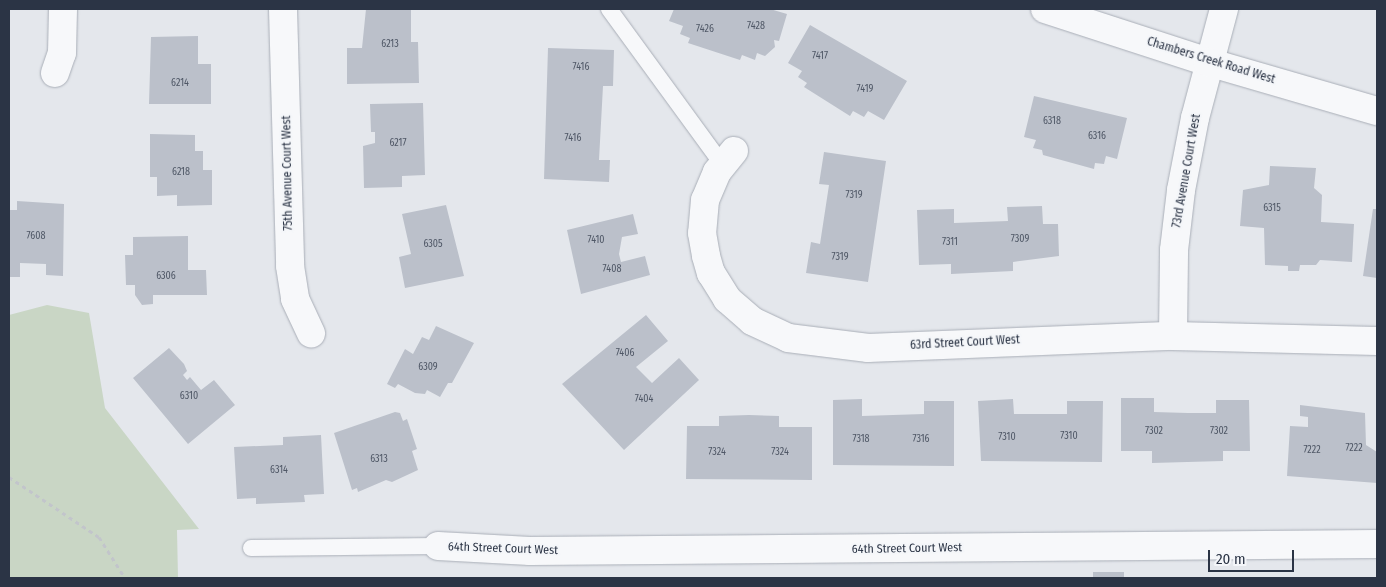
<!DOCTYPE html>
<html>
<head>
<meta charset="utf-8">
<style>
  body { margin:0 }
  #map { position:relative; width:1386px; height:587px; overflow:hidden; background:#e4e7ec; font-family:"Fira Sans Condensed",sans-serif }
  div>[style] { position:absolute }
  .green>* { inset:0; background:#c9d6c5 }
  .building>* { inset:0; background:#bbc0ca; transform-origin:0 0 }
  .path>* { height:3px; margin-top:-1.5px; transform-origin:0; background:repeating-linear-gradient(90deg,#c2c5cb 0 4px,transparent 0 8px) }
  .roads { filter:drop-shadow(0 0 1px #a9aeb7) drop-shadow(0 0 1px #a9aeb7) }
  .service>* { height:16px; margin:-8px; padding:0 8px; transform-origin:8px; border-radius:8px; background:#f7f8fa }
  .minor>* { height:28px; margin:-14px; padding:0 14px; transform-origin:14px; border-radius:14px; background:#f7f8fa }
  .tertiary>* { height:28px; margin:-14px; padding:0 14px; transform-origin:14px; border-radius:14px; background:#f7f8fa }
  span { translate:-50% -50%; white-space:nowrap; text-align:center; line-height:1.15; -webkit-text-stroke:4px #f4f6f9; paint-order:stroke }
  .number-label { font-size:10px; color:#4f5766 }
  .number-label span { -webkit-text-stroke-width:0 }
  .street-label { font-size:12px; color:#2b3445 }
  .frame { position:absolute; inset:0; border:10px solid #2b3445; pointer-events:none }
  .scale { position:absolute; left:1208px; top:550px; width:86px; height:22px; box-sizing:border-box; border:2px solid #2b3445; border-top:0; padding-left:6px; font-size:15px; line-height:18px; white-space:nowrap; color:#2b3445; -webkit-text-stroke:4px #f4f6f9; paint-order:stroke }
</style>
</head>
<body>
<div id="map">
  <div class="green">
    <i style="clip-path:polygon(47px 305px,89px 313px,105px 408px,199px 529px,177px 530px,178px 578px,9px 578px,9px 315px)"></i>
  </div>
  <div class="building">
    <i style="clip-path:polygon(366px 9px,411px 9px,411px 42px,418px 42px,419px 83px,347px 84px,347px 48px,362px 48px)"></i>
    <i style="clip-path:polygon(674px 9px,770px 9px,787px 14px,779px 41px,774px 40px,775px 47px,765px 56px,757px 53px,755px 60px,742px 55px,740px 60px,688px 43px,690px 38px,680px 34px,683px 26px,669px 21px)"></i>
    <i style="clip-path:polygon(810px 25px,907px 81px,884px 120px,868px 111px,864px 117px,853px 111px,850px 116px,804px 87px,807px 83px,798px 77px,802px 71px,788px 63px)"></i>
    <i style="clip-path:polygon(198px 36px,198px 64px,211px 64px,211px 104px,149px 104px,151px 37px)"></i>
    <i style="clip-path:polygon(548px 48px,614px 50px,613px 86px,603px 86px,599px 160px,610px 160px,609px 182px,544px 179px)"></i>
    <i style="clip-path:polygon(1034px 96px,1127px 118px,1117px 159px,1106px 156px,1104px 164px,1095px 163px,1094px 169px,1043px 155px,1042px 150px,1033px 148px,1036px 140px,1024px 137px)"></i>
    <i style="clip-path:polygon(423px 103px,425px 175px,402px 176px,402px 187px,364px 188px,363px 146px,375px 143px,375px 132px,371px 132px,370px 104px)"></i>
    <i style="clip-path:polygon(150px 134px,195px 135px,195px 151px,203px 151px,203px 170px,212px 170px,212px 205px,177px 206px,177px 195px,157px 196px,157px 177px,150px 177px)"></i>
    <i style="clip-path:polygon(824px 152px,886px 161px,868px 282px,806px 273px,811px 242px,820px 244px,829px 185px,819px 184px)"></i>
    <i style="clip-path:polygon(1270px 166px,1316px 168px,1314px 188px,1322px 195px,1321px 222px,1354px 224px,1352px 262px,1320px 260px,1316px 265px,1300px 265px,1299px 271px,1288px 271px,1288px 266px,1265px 265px,1264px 228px,1240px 226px,1243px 190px,1269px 185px)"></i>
    <i style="clip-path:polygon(17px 201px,64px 204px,63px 276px,46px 275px,46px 264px,20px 263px,20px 277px,9px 277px,9px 210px,17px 210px)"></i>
    <i style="clip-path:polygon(446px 205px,464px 276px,405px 288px,399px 257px,411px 254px,402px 214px)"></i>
    <i style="clip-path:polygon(1042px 206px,1043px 224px,1058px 224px,1059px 256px,1013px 262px,1013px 271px,951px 274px,951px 264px,919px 265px,917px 210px,954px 209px,954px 223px,1008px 221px,1007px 207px)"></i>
    <i style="clip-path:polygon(1373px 209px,1377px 209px,1377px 278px,1363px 276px)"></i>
    <i style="clip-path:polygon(633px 214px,638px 234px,622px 237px,619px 254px,621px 262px,645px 256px,650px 275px,581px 294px,567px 230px)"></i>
    <i style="clip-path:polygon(188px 236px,188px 270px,206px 270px,207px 295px,153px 295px,153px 304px,142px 305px,135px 295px,135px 285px,126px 285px,125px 255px,133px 255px,133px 237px)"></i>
    <i style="clip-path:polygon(646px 315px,668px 341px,636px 367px,652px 383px,679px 358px,699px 380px,624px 450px,562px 384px)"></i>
    <i style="clip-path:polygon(436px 326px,474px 343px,452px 383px,448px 383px,440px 397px,427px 390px,425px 394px,415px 393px,398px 384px,395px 388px,387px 384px,405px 349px,413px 354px,422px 337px,429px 340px)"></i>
    <i style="clip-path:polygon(169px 348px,184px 364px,187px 371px,183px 375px,187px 380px,190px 377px,201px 390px,214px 380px,235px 405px,188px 444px,133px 378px)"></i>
    <i style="clip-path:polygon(1121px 398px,1154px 398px,1154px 412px,1188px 413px,1216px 413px,1216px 400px,1249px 400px,1250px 451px,1223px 451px,1223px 461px,1152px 463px,1152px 451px,1121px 451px)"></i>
    <i style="clip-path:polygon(862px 399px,862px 416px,924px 414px,924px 401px,954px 401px,954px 466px,833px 465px,833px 400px)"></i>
    <i style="clip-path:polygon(1013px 399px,1014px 414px,1067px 414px,1067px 401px,1103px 401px,1102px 462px,981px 461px,978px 401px)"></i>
    <i style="clip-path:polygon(1300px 405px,1365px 413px,1366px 445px,1377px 452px,1377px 483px,1287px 476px,1290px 426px,1308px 427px,1308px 417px,1300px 416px)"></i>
    <i style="clip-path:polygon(395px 412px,400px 413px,403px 421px,407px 419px,417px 449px,412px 451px,418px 470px,392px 482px,386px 480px,358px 492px,357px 488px,352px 490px,334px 433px)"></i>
    <i style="clip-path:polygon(749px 415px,779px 416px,779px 427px,812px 427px,812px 480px,686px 479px,687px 426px,719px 426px,719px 416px)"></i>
    <i style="clip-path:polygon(321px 435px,324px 494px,304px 495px,305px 502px,256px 504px,256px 498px,237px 499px,234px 447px,283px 445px,283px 437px)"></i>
    <i style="left:1093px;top:572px;width:31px;height:6px"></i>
  </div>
  <div class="path">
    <i style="left:9px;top:477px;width:108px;rotate:33.7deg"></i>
    <i style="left:99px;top:537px;width:49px;rotate:57.6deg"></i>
  </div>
  <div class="roads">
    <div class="service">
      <i style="left:609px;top:9px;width:192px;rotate:53.9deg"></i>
      <i style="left:251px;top:548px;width:187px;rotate:-0.6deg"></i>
    </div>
    <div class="minor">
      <i style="left:283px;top:9px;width:257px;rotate:88.4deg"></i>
      <i style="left:290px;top:266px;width:33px;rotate:81deg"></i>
      <i style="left:295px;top:299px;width:38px;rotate:65deg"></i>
      <i style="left:55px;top:73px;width:21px;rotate:-71deg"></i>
      <i style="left:62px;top:53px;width:44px;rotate:-88.7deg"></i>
      <i style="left:734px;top:151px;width:27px;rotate:129deg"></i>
      <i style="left:717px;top:172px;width:30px;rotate:113deg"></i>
      <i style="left:705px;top:200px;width:33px;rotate:95deg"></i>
      <i style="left:702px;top:233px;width:23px;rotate:80deg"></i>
      <i style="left:706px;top:256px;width:18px;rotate:74deg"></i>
      <i style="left:711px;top:273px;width:31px;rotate:58deg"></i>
      <i style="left:727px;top:299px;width:33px;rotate:41deg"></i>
      <i style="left:752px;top:321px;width:40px;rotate:25deg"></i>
      <i style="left:788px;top:338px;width:81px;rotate:7.1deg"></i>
      <i style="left:868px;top:348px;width:305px;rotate:-2.3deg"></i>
      <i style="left:1173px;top:336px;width:204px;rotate:1.4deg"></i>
      <i style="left:1173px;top:336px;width:86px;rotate:-89.3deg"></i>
      <i style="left:1174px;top:250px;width:60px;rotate:-83.3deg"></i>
      <i style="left:1181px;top:190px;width:73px;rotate:-79deg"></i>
      <i style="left:1195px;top:118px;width:113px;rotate:-75.1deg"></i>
      <i style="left:438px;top:546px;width:92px;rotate:3.1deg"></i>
      <i style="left:530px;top:551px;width:847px;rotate:-0.47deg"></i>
    </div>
    <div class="tertiary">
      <i style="left:1045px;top:9px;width:171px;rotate:18deg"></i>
      <i style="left:1208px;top:62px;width:176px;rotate:16.2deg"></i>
    </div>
  </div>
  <div class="number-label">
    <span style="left:756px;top:27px">7428</span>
    <span style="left:705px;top:30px">7426</span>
    <span style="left:390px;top:45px">6213</span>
    <span style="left:820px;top:57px">7417</span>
    <span style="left:581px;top:68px">7416</span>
    <span style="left:180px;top:84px">6214</span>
    <span style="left:865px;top:90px">7419</span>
    <span style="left:1052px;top:122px">6318</span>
    <span style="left:1097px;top:137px">6316</span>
    <span style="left:573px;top:139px">7416</span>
    <span style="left:398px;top:144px">6217</span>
    <span style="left:181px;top:173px">6218</span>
    <span style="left:854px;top:196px">7319</span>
    <span style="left:1272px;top:209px">6315</span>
    <span style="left:36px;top:237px">7608</span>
    <span style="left:1020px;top:240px">7309</span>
    <span style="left:596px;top:241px">7410</span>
    <span style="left:950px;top:243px">7311</span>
    <span style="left:433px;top:245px">6305</span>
    <span style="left:840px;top:258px">7319</span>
    <span style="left:612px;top:270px">7408</span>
    <span style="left:166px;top:277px">6306</span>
    <span style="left:625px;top:354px">7406</span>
    <span style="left:428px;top:368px">6309</span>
    <span style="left:189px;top:397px">6310</span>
    <span style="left:644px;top:400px">7404</span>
    <span style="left:1154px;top:432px">7302</span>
    <span style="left:1219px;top:432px">7302</span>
    <span style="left:1069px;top:437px">7310</span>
    <span style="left:1007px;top:438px">7310</span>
    <span style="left:861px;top:440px">7318</span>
    <span style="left:921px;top:440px">7316</span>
    <span style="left:1354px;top:449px">7222</span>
    <span style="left:1312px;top:451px">7222</span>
    <span style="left:717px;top:453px">7324</span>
    <span style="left:780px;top:453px">7324</span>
    <span style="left:379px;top:460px">6313</span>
    <span style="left:279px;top:471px">6314</span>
  </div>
  <div class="street-label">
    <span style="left:1211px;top:61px;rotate:17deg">Chambers Creek Road West</span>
    <span style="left:1187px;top:171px;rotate:-80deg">73rd Avenue Court West</span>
    <span style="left:288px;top:173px;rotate:-91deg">75th Avenue Court West</span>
    <span style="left:965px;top:343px;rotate:-3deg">63rd Street Court West</span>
    <span style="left:503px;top:549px;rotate:2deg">64th Street Court West</span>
    <span style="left:907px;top:549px;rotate:-1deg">64th Street Court West</span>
  </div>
  <div class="frame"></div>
  <div class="scale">20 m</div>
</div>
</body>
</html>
